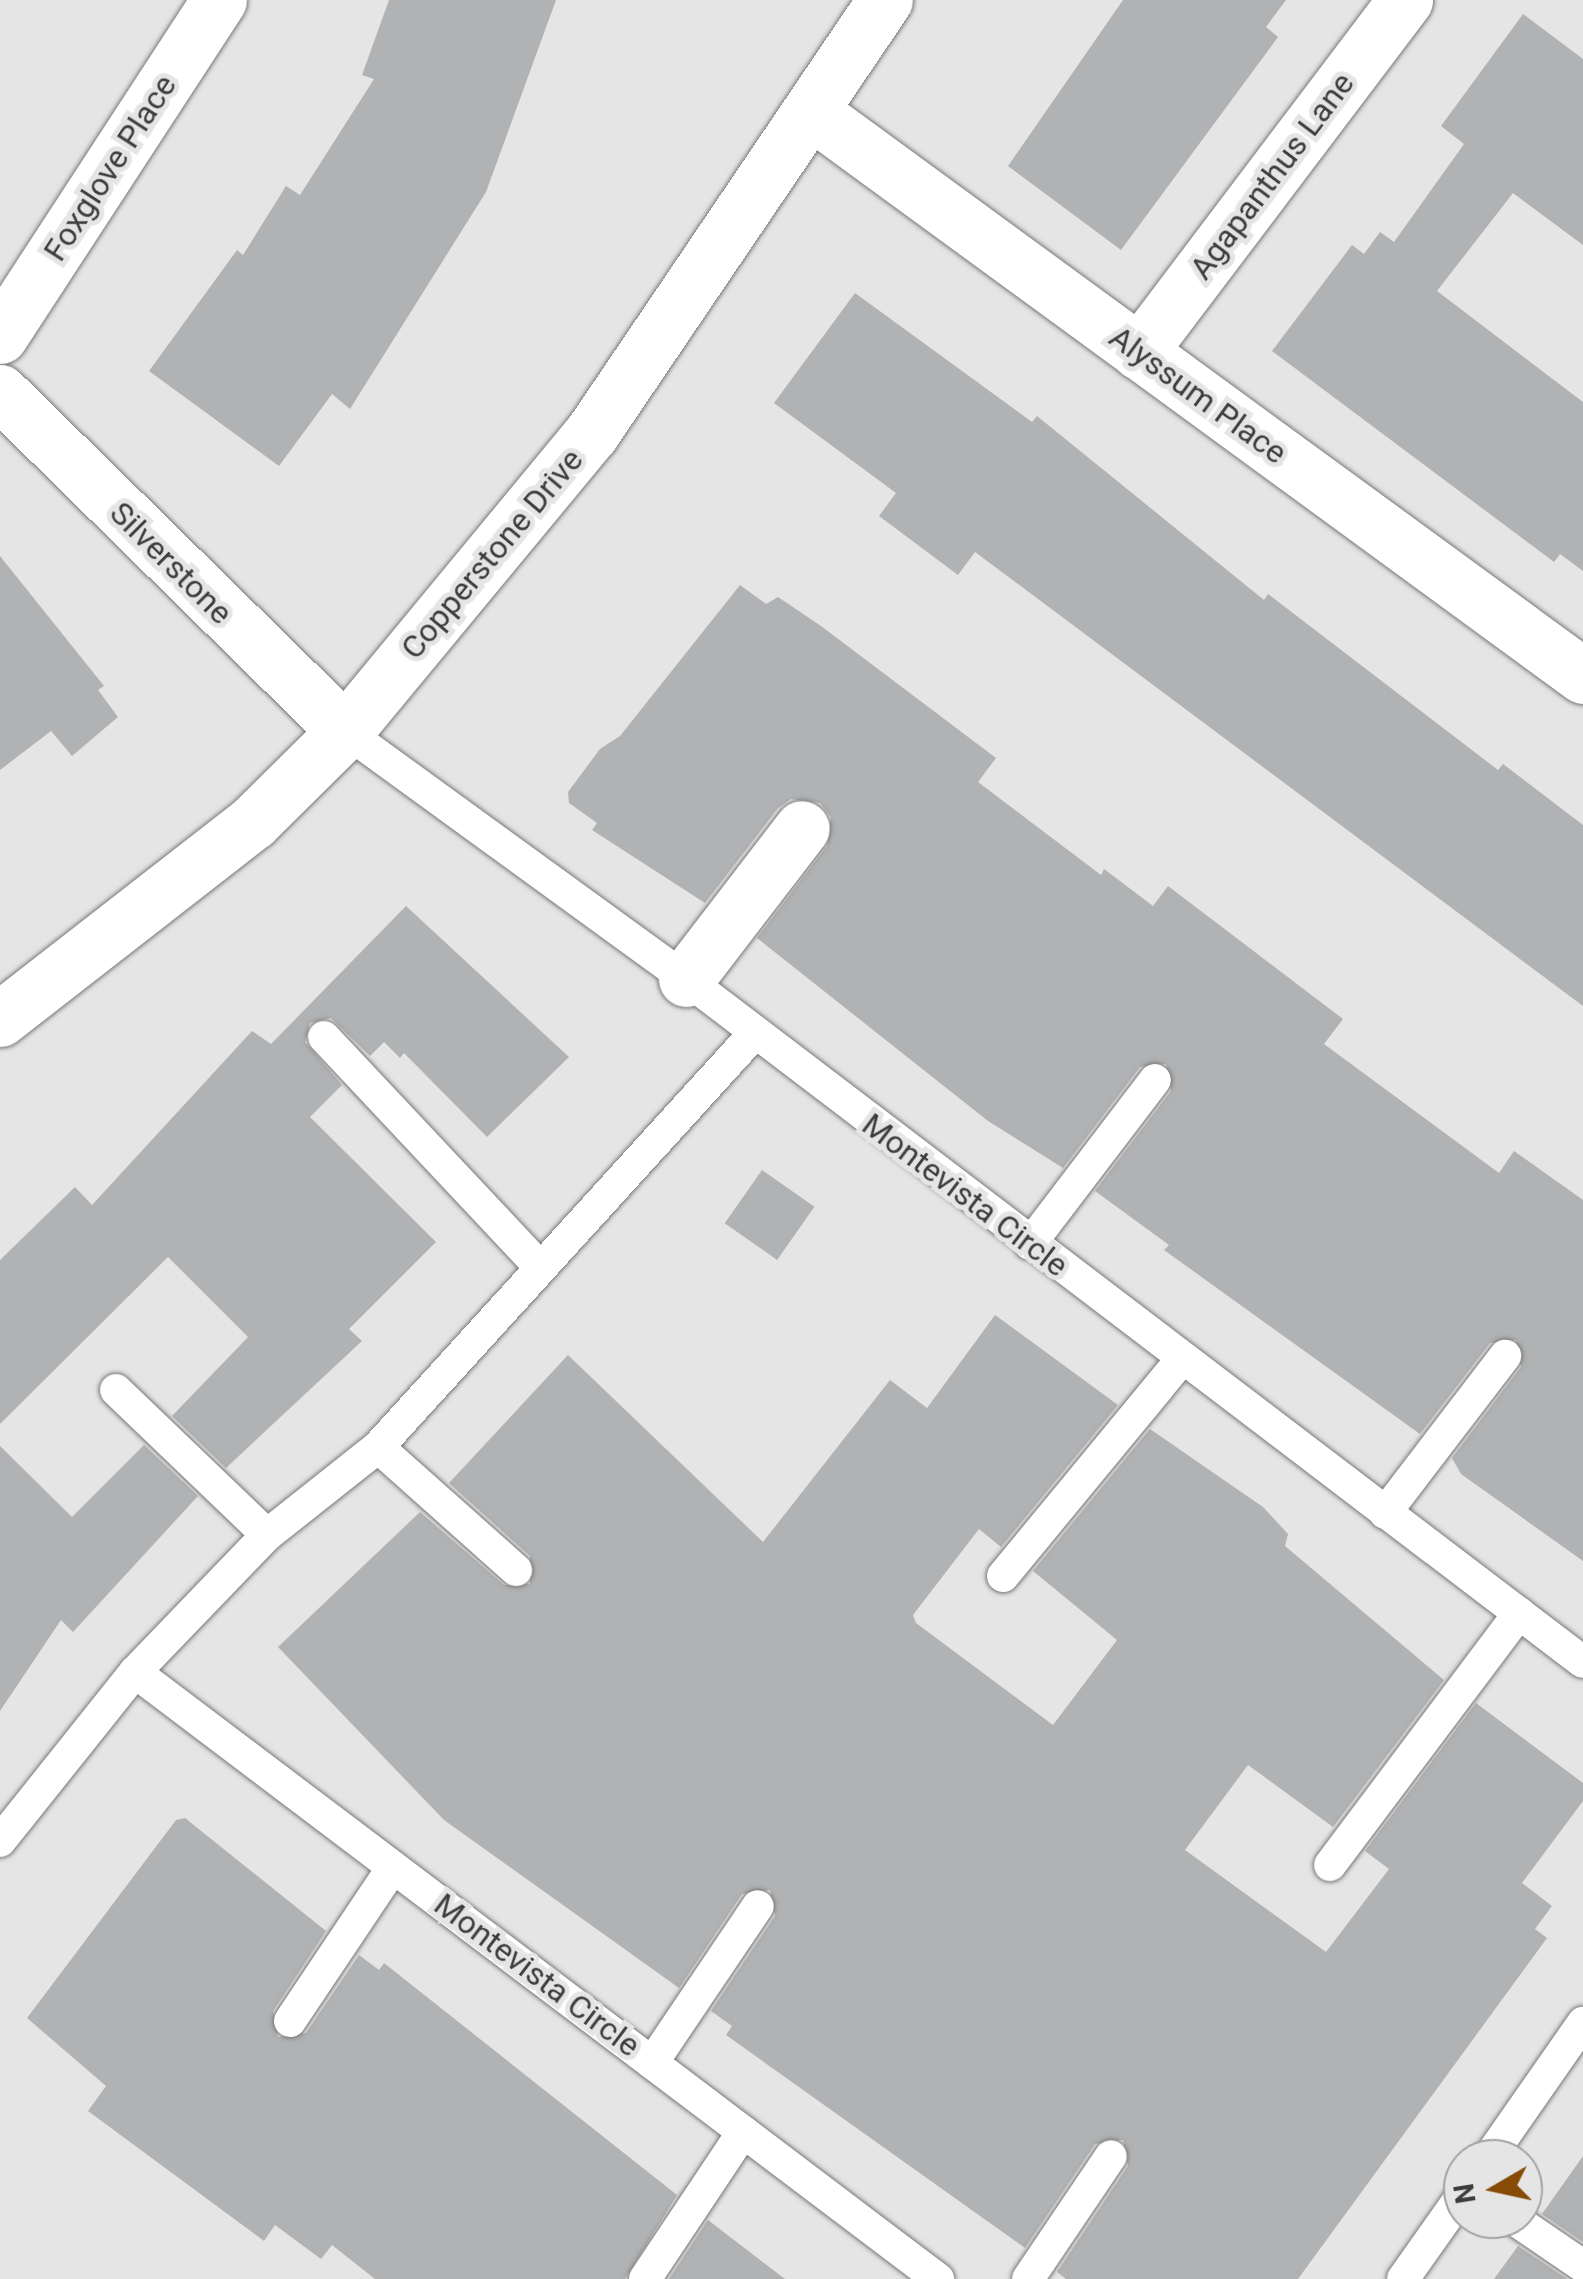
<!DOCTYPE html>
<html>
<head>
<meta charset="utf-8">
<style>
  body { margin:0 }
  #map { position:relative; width:1583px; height:2279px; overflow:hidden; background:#e5e5e6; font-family:Roboto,sans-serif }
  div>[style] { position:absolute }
  .building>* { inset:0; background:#b1b2b3; transform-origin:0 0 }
  .roads { filter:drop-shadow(0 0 2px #787879) drop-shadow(0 0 2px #787879) }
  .service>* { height:32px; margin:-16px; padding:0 16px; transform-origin:16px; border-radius:16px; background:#fff }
  .minor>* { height:55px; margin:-27.5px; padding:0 27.5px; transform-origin:27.5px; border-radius:27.5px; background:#fff }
  .tertiary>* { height:55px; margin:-27.5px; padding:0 27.5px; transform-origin:27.5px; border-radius:27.5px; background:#fff }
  span { translate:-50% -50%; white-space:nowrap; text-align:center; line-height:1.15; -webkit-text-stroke:10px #e5e5e6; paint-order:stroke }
  .street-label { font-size:32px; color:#3c3d3d }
  .north { position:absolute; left:1443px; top:2139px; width:100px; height:100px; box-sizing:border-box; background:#e5e5e6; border:2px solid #a1a2a2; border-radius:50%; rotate:261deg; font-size:28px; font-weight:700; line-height:40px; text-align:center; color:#3c3d3d }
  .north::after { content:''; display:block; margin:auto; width:35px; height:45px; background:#874b06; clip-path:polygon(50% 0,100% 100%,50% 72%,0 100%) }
</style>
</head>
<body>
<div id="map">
  <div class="building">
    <i style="clip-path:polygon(389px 0,556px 0,486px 192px,350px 409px,332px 394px,279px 466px,149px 371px,237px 250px,243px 255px,286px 186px,300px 195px,374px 79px,362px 75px)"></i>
    <i style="clip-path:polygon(1123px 0,1286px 0,1266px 27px,1278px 37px,1121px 250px,1008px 166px)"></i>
    <i style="clip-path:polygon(1523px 14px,1583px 59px,1583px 245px,1513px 193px,1437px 291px,1583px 402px,1583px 571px,1560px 554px,1554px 562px,1272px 351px,1352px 245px,1364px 254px,1380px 232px,1394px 242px,1464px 144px,1441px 126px)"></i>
    <i style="clip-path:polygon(855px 293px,1032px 422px,1037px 416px,1264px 600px,1268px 594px,1498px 770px,1503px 764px,1583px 825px,1583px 1006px,975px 552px,958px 575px,879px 516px,896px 493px,774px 403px)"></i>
    <i style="clip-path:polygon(0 556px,104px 686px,98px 690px,118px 717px,72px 756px,51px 731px,0 770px)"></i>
    <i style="clip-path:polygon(740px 585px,766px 604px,778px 597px,821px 626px,996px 758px,978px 782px,1101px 875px,1104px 869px,1153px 906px,1168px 886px,1343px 1019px,1324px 1044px,1499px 1173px,1514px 1151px,1583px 1200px,1583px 1561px,1461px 1474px,1452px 1458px,1521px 1367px,1516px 1340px,1490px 1343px,1420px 1434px,1164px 1250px,1169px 1245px,1095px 1191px,1171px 1091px,1166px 1064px,1140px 1067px,1063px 1168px,988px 1121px,757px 938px,827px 846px,831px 817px,820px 803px,791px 799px,778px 808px,705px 903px,592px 830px,597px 823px,569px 803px,568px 792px,600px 749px,620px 736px)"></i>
    <i style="clip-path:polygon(406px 906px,569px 1057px,487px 1137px,404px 1053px,400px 1058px,384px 1042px,370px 1056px,331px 1018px,310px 1023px,305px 1042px,342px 1085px,310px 1117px,436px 1242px,349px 1329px,362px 1341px,226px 1468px,172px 1416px,248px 1337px,168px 1257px,0 1424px,0 1260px,75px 1187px,92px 1205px,252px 1031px,271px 1044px)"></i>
    <i style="left:762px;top:1170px;width:64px;height:65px;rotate:35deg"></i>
    <i style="clip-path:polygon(995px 1315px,1118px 1405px,1001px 1547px,979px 1529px,913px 1615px,916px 1623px,1053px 1725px,1117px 1640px,1033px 1571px,1150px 1429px,1263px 1507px,1288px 1534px,1285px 1546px,1444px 1680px,1333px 1827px,1248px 1765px,1185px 1850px,1326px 1952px,1389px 1869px,1365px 1851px,1476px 1703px,1583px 1783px,1583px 1801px,1522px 1883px,1552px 1906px,1535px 1929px,1547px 1938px,1298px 2279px,1066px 2279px,1057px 2272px,1128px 2166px,1123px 2140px,1095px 2144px,1025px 2248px,726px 2035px,732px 2026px,711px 2011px,775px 1916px,770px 1890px,742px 1894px,679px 1988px,444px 1820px,278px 1647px,420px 1512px,504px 1585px,530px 1584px,530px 1556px,449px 1483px,568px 1355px,763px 1542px,890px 1380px,927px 1408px)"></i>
    <i style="clip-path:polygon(144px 1445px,198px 1496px,73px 1632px,61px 1620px,0 1711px,0 1446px,72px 1517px)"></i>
    <i style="clip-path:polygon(185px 1818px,326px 1931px,273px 2011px,278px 2037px,306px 2033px,359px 1955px,379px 1970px,384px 1963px,677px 2195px,625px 2279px,375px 2279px,332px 2245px,321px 2259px,275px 2225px,264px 2241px,88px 2111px,106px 2086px,27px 2018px,176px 1820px)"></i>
    <i style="clip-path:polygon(1583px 2156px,1583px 2242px,1542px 2214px)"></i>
    <i style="clip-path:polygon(708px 2220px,785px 2279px,669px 2279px)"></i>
    <i style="clip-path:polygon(1518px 2246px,1567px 2279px,1494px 2279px)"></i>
  </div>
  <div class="roads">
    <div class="service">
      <i style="left:345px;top:731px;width:422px;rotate:36deg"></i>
      <i style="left:686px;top:979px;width:1127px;rotate:37.29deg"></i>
      <i style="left:324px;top:1037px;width:313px;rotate:46.8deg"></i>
      <i style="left:1030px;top:1244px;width:206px;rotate:-52.7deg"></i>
      <i style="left:116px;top:1390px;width:209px;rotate:43.8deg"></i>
      <i style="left:378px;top:1447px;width:185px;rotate:41.7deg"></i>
      <i style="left:1385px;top:1513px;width:198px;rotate:-52.6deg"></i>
      <i style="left:1003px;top:1576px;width:281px;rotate:-50.5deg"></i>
      <i style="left:135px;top:1672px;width:1007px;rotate:37.09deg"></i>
      <i style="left:0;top:1841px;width:216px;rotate:-51.4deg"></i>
      <i style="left:135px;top:1672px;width:190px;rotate:-46.1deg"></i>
      <i style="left:267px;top:1535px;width:142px;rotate:-38.4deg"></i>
      <i style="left:378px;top:1447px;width:557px;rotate:-47.69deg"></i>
      <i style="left:1330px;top:1865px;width:315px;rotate:-53.1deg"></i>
      <i style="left:290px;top:2021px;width:185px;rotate:-56.2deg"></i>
      <i style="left:652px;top:2063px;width:189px;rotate:-56deg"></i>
      <i style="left:1488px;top:2159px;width:166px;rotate:-55.1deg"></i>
      <i style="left:1514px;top:2219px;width:83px;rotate:34.3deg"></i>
      <i style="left:645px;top:2279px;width:177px;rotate:-56.3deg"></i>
      <i style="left:1028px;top:2279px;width:148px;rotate:-56deg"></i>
      <i style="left:1403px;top:2279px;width:104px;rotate:-54.8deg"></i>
    </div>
    <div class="minor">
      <i style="left:813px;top:113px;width:954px;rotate:36.17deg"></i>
      <i style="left:0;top:336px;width:401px;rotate:-56.9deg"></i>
      <i style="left:1139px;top:352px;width:441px;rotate:-52.9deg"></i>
      <i style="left:0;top:392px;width:484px;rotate:44.5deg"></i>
      <i style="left:686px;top:979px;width:190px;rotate:-52.5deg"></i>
    </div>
    <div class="tertiary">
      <i style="left:0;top:1019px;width:321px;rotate:-37.9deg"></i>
      <i style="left:253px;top:822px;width:129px;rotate:-44.7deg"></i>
      <i style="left:345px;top:731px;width:386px;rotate:-50.4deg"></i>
      <i style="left:591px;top:434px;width:524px;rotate:-55.89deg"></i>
    </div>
  </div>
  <div class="street-label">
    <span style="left:110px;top:168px;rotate:-57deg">Foxglove Place</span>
    <span style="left:1272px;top:176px;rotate:-53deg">Agapanthus Lane</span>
    <span style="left:1198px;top:395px;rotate:36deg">Alyssum Place</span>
    <span style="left:492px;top:554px;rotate:-50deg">Copperstone Drive</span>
    <span style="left:171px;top:563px;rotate:45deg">Silverstone</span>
    <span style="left:965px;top:1195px;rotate:37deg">Montevista Circle</span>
    <span style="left:537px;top:1975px;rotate:37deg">Montevista Circle</span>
  </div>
  <div class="north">N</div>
</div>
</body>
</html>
